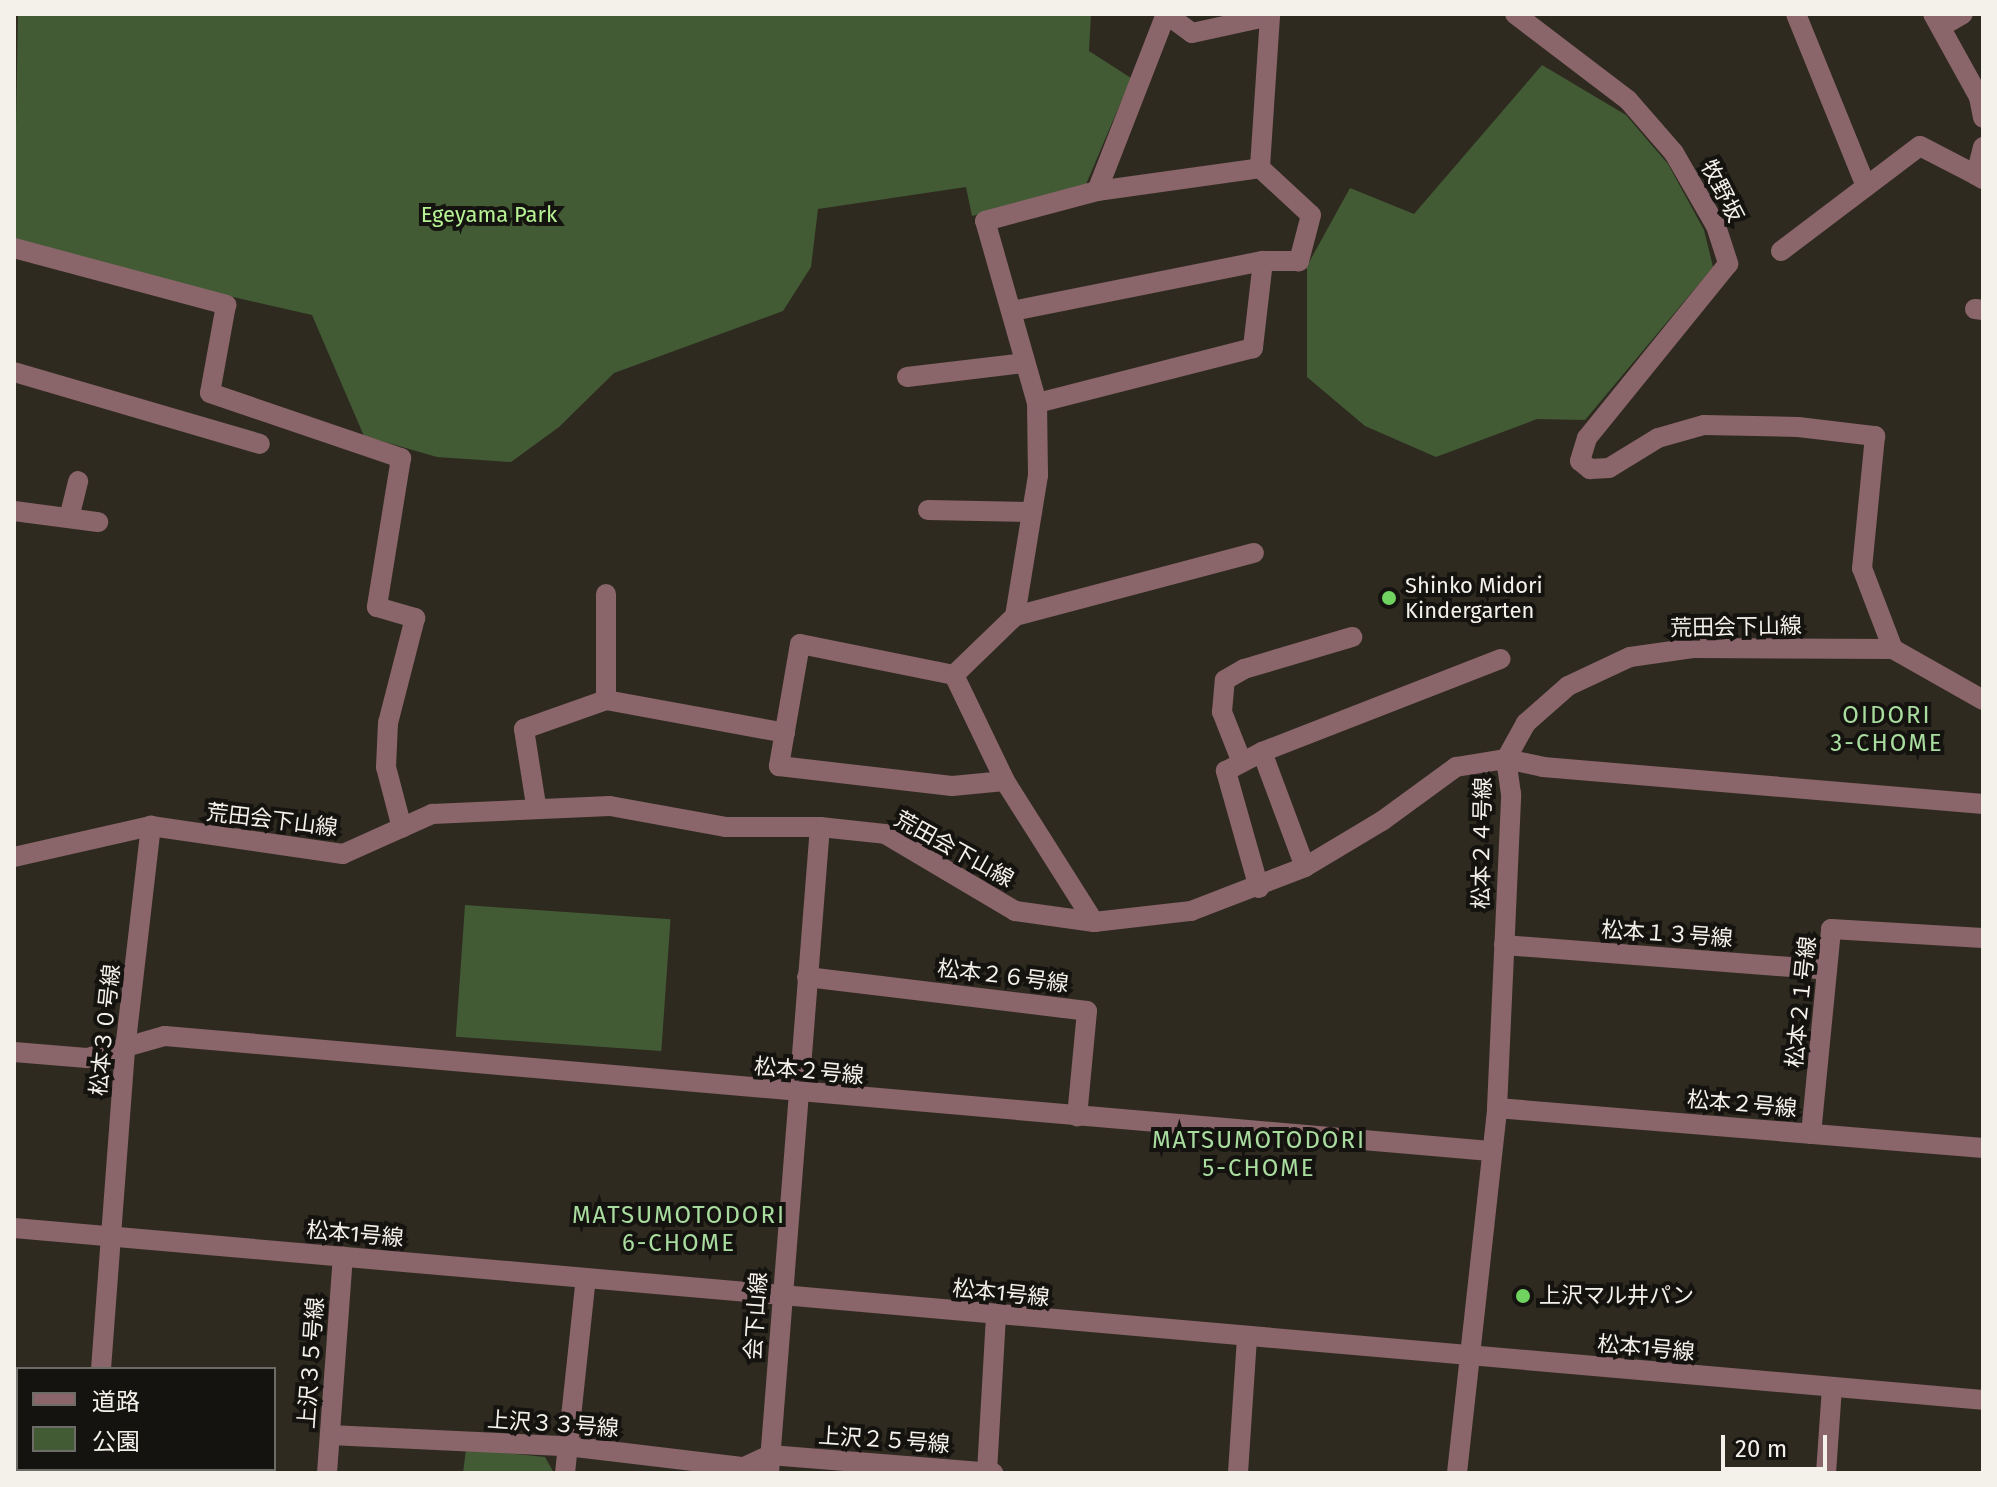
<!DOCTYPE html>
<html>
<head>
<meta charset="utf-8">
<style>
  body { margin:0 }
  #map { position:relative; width:1997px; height:1487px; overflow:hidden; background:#2f2a20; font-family:"Fira Sans","Noto Sans JP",sans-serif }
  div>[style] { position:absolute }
  .green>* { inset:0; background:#425b34; transform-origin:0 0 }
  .minor>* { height:20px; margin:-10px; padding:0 10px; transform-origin:10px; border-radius:10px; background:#8a656a }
  .dots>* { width:22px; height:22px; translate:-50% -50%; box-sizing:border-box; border:4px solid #15130f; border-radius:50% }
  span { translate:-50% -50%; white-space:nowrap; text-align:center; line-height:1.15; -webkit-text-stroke:8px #15130f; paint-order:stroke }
  .street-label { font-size:22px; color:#f4f1eb }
  .park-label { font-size:22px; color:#b6f294 }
  .poi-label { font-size:22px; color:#f4f1eb }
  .left { translate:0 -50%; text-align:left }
  .neighbourhood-label { font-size:24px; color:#a9dd9f; letter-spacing:2px }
  .frame { position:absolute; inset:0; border:16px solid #f4f1eb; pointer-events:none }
  .legend { position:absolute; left:16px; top:1367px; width:260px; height:104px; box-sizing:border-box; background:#15130f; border:2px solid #6e6c67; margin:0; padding:10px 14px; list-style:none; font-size:24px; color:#f4f1eb }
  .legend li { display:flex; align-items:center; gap:16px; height:40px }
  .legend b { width:40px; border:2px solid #6e6c67 }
  .scale { position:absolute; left:1721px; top:1435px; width:106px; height:36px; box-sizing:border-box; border:4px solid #f4f1eb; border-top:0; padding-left:10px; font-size:24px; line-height:28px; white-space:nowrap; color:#f4f1eb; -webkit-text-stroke:6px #15130f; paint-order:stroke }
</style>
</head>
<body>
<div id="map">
  <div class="green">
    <i style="clip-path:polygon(18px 14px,1091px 14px,1089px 51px,1131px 78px,1084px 189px,972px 216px,966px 187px,818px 209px,811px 267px,783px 311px,614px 373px,559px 427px,511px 462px,437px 457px,364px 436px,312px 315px,138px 275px,14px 239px)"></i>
    <i style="clip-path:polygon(1542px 65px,1626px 115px,1668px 164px,1704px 230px,1713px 267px,1585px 420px,1537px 419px,1436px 457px,1365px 426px,1307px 377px,1307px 266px,1350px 188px,1414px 214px)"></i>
    <i style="left:465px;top:905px;width:206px;height:132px;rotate:4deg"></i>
    <i style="clip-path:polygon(466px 1449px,545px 1457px,554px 1473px,463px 1473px)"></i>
  </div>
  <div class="minor">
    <i style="left:1166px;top:14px;width:32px;rotate:36deg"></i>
    <i style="left:1192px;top:33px;width:80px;rotate:-12.3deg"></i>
    <i style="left:1270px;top:16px;width:152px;rotate:93.8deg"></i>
    <i style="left:1515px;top:14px;width:142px;rotate:37.3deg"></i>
    <i style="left:1628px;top:100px;width:70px;rotate:49deg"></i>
    <i style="left:1674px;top:153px;width:84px;rotate:60.1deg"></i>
    <i style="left:1716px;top:226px;width:40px;rotate:72deg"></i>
    <i style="left:1728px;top:264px;width:224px;rotate:129deg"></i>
    <i style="left:1587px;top:438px;width:24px;rotate:107deg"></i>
    <i style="left:1580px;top:461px;width:13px;rotate:39deg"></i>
    <i style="left:1590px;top:469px;width:19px;rotate:-3deg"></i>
    <i style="left:1609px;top:468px;width:57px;rotate:-31.5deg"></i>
    <i style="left:1658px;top:438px;width:48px;rotate:-15.8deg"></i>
    <i style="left:1704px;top:425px;width:94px;rotate:1.2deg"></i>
    <i style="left:1798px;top:427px;width:78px;rotate:6.7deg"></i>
    <i style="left:1875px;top:436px;width:133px;rotate:95.6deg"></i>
    <i style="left:1862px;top:568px;width:87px;rotate:69.1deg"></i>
    <i style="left:1796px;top:14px;width:186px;rotate:67.9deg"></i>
    <i style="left:1933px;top:14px;width:95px;rotate:61deg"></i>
    <i style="left:1979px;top:97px;width:21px;rotate:79deg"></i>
    <i style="left:1942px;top:26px;width:24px;rotate:-30deg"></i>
    <i style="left:1983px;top:147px;width:29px;rotate:104deg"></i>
    <i style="left:1976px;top:175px;width:8px;rotate:30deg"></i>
    <i style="left:1097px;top:191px;width:165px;rotate:-8deg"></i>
    <i style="left:1260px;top:168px;width:69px;rotate:42.7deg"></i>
    <i style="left:1311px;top:215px;width:48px;rotate:104.6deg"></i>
    <i style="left:1299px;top:261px;width:36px;rotate:180deg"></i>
    <i style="left:14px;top:248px;width:220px;rotate:15deg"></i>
    <i style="left:226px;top:305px;width:89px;rotate:100.3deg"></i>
    <i style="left:210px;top:393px;width:202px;rotate:18.8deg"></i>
    <i style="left:401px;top:458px;width:151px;rotate:99.2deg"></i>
    <i style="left:377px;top:607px;width:40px;rotate:16deg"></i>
    <i style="left:415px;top:618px;width:108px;rotate:104.4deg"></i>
    <i style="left:388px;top:723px;width:44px;rotate:92.6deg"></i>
    <i style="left:386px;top:767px;width:63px;rotate:75.3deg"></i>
    <i style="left:1781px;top:251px;width:174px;rotate:-37.1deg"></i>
    <i style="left:1920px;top:146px;width:63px;rotate:27.4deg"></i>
    <i style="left:1975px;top:309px;width:8px;rotate:7deg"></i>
    <i style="left:1012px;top:311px;width:256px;rotate:-11.3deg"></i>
    <i style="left:1263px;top:261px;width:88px;rotate:96.6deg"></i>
    <i style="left:1253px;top:348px;width:223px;rotate:165.7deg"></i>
    <i style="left:14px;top:372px;width:256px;rotate:16.3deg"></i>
    <i style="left:907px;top:377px;width:118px;rotate:-6.8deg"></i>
    <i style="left:928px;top:510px;width:104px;rotate:1.1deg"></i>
    <i style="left:14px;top:511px;width:85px;rotate:7.5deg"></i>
    <i style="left:69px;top:518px;width:38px;rotate:-76deg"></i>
    <i style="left:606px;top:594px;width:106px;rotate:90deg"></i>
    <i style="left:1015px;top:616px;width:247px;rotate:-14.8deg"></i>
    <i style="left:954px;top:675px;width:157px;rotate:-168.6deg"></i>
    <i style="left:800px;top:644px;width:124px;rotate:99.8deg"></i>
    <i style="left:779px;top:766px;width:174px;rotate:6.6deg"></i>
    <i style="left:952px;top:786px;width:53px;rotate:-5.4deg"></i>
    <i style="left:1262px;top:752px;width:123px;rotate:69.5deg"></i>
    <i style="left:1241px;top:760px;width:52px;rotate:-111.6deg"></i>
    <i style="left:1222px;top:712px;width:32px;rotate:-85deg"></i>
    <i style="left:1225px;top:680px;width:22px;rotate:-30deg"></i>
    <i style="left:1244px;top:669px;width:113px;rotate:-16.5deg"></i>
    <i style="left:536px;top:805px;width:77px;rotate:-99deg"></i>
    <i style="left:524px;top:729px;width:87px;rotate:-19.5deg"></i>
    <i style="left:606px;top:700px;width:182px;rotate:10.4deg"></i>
    <i style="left:14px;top:857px;width:140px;rotate:-12.8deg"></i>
    <i style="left:151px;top:826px;width:194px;rotate:8.3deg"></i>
    <i style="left:343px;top:854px;width:98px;rotate:-24.2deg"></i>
    <i style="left:432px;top:814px;width:178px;rotate:-2.6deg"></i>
    <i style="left:610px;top:806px;width:117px;rotate:10.3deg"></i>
    <i style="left:725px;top:827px;width:95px"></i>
    <i style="left:820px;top:827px;width:65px;rotate:6.1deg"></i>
    <i style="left:885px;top:834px;width:151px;rotate:30.6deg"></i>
    <i style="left:1015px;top:911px;width:80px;rotate:7.9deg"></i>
    <i style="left:1094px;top:922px;width:98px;rotate:-6.5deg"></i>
    <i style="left:1191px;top:911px;width:122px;rotate:-21.1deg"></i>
    <i style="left:1305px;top:867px;width:90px;rotate:-30.9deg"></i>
    <i style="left:1382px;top:821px;width:92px;rotate:-36.1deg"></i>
    <i style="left:1456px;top:767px;width:51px;rotate:-9.1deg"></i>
    <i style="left:1506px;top:759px;width:41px;rotate:-60.9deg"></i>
    <i style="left:1526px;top:723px;width:56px;rotate:-41.4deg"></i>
    <i style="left:1568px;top:686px;width:68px;rotate:-25.1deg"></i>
    <i style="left:1630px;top:657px;width:65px;rotate:-8deg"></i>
    <i style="left:1694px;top:648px;width:199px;rotate:0.3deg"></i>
    <i style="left:1893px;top:649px;width:103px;rotate:29.5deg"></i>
    <i style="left:1259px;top:888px;width:122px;rotate:-105.8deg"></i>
    <i style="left:1226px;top:771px;width:41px;rotate:-27.8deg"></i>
    <i style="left:1262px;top:752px;width:256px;rotate:-21.3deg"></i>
    <i style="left:1094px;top:922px;width:167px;rotate:-122.3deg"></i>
    <i style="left:1005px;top:781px;width:118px;rotate:-115.7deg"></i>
    <i style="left:954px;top:675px;width:85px;rotate:-44deg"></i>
    <i style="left:1015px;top:616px;width:143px;rotate:-80.7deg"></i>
    <i style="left:1038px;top:475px;width:72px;rotate:-90.8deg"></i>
    <i style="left:1037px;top:403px;width:189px;rotate:-105.9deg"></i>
    <i style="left:985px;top:221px;width:116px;rotate:-15deg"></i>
    <i style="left:1097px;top:191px;width:190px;rotate:-68.7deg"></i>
    <i style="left:1504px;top:945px;width:324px;rotate:4.4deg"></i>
    <i style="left:807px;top:977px;width:282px;rotate:6.9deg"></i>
    <i style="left:1087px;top:1011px;width:106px;rotate:95.4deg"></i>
    <i style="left:14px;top:1052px;width:73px;rotate:4.7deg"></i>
    <i style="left:87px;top:1058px;width:81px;rotate:-15.8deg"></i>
    <i style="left:165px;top:1036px;width:1330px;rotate:4.96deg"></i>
    <i style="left:1497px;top:1108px;width:488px;rotate:4.7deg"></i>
    <i style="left:1811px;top:1134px;width:206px;rotate:-84.4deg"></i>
    <i style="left:1831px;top:929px;width:152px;rotate:3.4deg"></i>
    <i style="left:14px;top:1228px;width:1976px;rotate:4.99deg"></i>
    <i style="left:101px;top:1369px;width:320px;rotate:-85.7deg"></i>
    <i style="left:125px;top:1050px;width:226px;rotate:-83.4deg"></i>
    <i style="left:330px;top:1435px;width:237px;rotate:2.7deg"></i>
    <i style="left:567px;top:1446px;width:178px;rotate:6.8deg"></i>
    <i style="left:744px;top:1467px;width:29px;rotate:-25deg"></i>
    <i style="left:770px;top:1455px;width:224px;rotate:4.6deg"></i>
    <i style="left:987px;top:1472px;width:154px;rotate:-86.7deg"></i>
    <i style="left:92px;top:1473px;width:4px;rotate:-90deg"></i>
    <i style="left:327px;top:1473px;width:217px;rotate:-85.8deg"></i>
    <i style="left:565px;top:1473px;width:196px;rotate:-83.9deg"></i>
    <i style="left:769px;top:1473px;width:648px;rotate:-85.49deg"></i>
    <i style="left:1238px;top:1473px;width:134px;rotate:-86.2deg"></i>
    <i style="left:1457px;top:1473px;width:367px;rotate:-83.7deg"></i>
    <i style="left:1497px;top:1108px;width:314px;rotate:-87.4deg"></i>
    <i style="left:1511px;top:794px;width:35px;rotate:-98deg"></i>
    <i style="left:1506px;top:759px;width:38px;rotate:12deg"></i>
    <i style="left:1543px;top:767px;width:442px;rotate:4.8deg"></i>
    <i style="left:1826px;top:1473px;width:85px;rotate:-86deg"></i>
  </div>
  <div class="dots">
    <i style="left:1389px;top:598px;background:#70d35f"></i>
    <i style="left:1523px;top:1296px;background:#70d35f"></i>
  </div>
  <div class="street-label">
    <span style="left:1722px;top:191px;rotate:63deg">牧野坂</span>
    <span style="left:1736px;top:627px;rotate:-1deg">荒田会下山線</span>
    <span style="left:272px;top:820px;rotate:7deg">荒田会下山線</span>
    <span style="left:1482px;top:843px;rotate:-89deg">松本２４号線</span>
    <span style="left:954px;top:849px;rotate:29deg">荒田会下山線</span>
    <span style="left:1667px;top:934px;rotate:4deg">松本１３号線</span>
    <span style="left:1003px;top:976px;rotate:7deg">松本２６号線</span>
    <span style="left:1801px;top:1002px;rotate:-84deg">松本２１号線</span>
    <span style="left:105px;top:1030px;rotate:-84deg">松本３０号線</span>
    <span style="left:809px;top:1071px;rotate:5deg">松本２号線</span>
    <span style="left:1742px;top:1104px;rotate:5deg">松本２号線</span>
    <span style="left:355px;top:1234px;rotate:5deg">松本1号線</span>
    <span style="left:1001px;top:1293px;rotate:6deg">松本1号線</span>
    <span style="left:756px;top:1316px;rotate:-86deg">会下山線</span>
    <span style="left:1646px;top:1348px;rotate:5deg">松本1号線</span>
    <span style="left:311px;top:1363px;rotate:-86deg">上沢３５号線</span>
    <span style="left:553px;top:1424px;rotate:4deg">上沢３３号線</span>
    <span style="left:884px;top:1440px;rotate:4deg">上沢２５号線</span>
  </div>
  <div class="park-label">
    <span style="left:489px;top:215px">Egeyama Park</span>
  </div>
  <div class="poi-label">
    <span class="left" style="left:1405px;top:598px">Shinko Midori<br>Kindergarten</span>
    <span class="left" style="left:1539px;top:1296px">上沢マル井パン</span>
  </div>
  <div class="neighbourhood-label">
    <span style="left:1887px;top:730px">OIDORI<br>3-CHOME</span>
    <span style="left:1259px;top:1155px">MATSUMOTODORI<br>5-CHOME</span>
    <span style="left:679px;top:1230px">MATSUMOTODORI<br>6-CHOME</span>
  </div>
  <div class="frame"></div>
  <ul class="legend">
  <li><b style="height:10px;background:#8a656a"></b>道路</li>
  <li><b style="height:22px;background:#425b34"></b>公園</li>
  </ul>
  <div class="scale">20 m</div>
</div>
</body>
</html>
